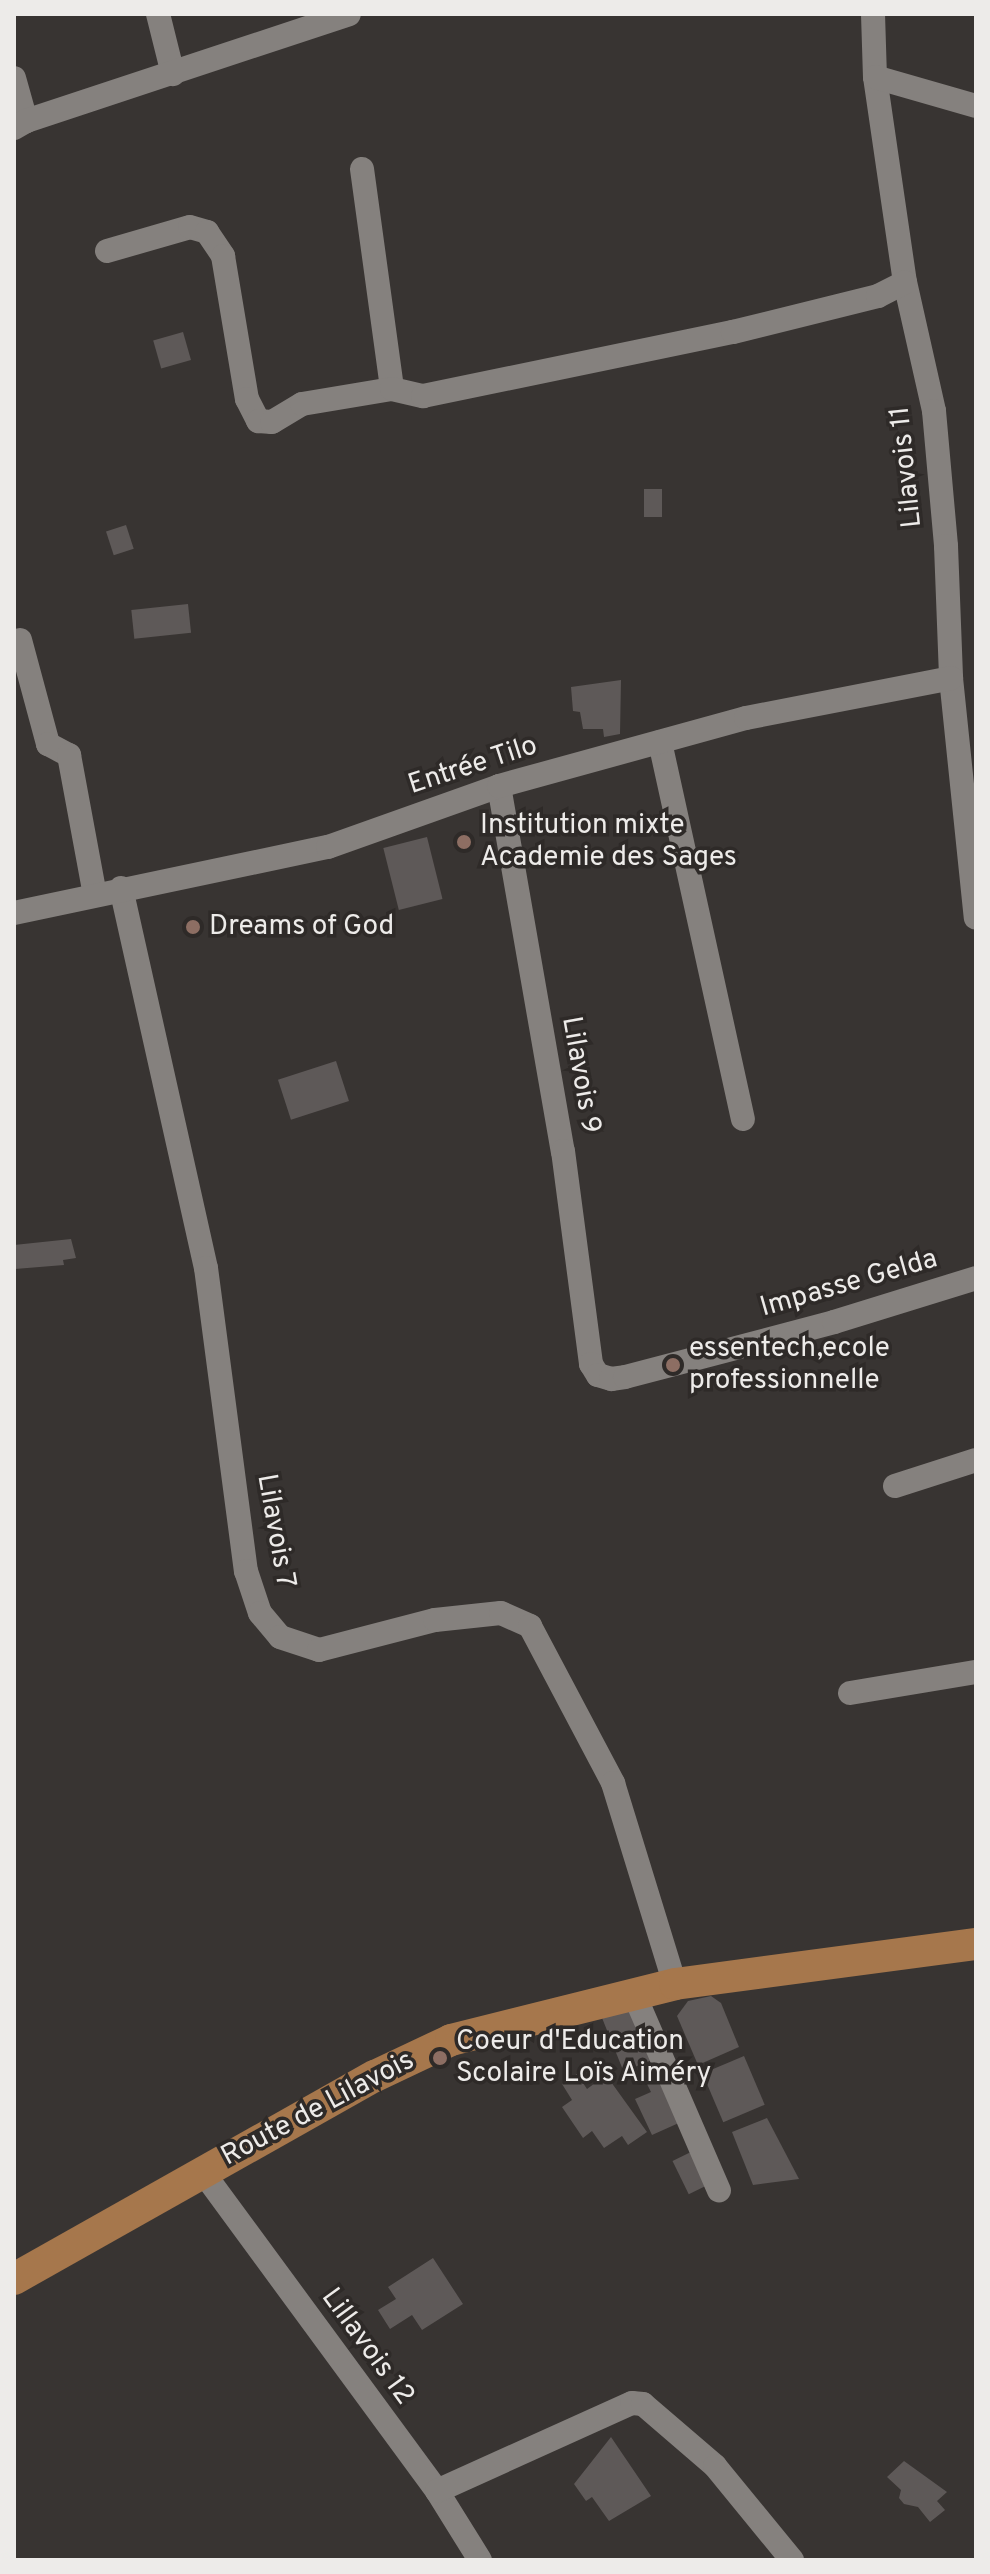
<!DOCTYPE html>
<html>
<head>
<meta charset="utf-8">
<style>
  body { margin:0 }
  #map { position:relative; width:990px; height:2574px; overflow:hidden; background:#383432; font-family:Overpass,sans-serif }
  div>[style] { position:absolute }
  .building>* { inset:0; background:#5e5958; transform-origin:0 0 }
  .minor>* { height:24px; margin:-12px; padding:0 12px; transform-origin:12px; border-radius:12px; background:#85817e }
  .major>* { height:32px; margin:-16px; padding:0 16px; transform-origin:16px; border-radius:16px; background:#a6774c }
  .dots>* { width:22px; height:22px; translate:-50% -50%; box-sizing:border-box; border:4px solid #2e2a28; border-radius:50% }
  span { translate:-50% -50%; white-space:nowrap; text-align:center; line-height:1.15; -webkit-text-stroke:7px #2e2a28; paint-order:stroke }
  .street-label { font-size:28px; color:#edebe9 }
  .poi-label { font-size:28px; color:#edebe9 }
  .left { translate:0 -50%; text-align:left }
  .frame { position:absolute; inset:0; border:16px solid #edebe9; pointer-events:none }
</style>
</head>
<body>
<div id="map">
  <div class="building">
    <i style="left:183px;top:332px;width:29px;height:31px;rotate:74deg"></i>
    <i style="left:644px;top:489px;width:18px;height:28px"></i>
    <i style="left:126px;top:525px;width:25px;height:21px;rotate:72deg"></i>
    <i style="left:188px;top:604px;width:29px;height:57px;rotate:84deg"></i>
    <i style="clip-path:polygon(621px 680px,620px 734px,604px 737px,603px 729px,583px 729px,580px 712px,573px 711px,571px 687px)"></i>
    <i style="left:427px;top:837px;width:64px;height:45px;rotate:76deg"></i>
    <i style="left:336px;top:1061px;width:42px;height:61px;rotate:72deg"></i>
    <i style="clip-path:polygon(71px 1239px,76px 1258px,63px 1260px,64px 1265px,15px 1269px,14px 1245px)"></i>
    <i style="clip-path:polygon(711px 1996px,721px 2003px,739px 2047px,698px 2065px,677px 2016px,688px 2001px)"></i>
    <i style="left:631px;top:2007px;width:57px;height:31px;rotate:68deg"></i>
    <i style="left:744px;top:2056px;width:53px;height:45px;rotate:67deg"></i>
    <i style="clip-path:polygon(577px 2074px,587px 2089px,606px 2075px,647px 2132px,628px 2145px,622px 2136px,604px 2148px,592px 2131px,583px 2138px,562px 2107px,572px 2100px,562px 2084px)"></i>
    <i style="clip-path:polygon(659px 2074px,681px 2122px,652px 2135px,635px 2099px,651px 2092px,645px 2080px)"></i>
    <i style="clip-path:polygon(767px 2118px,799px 2179px,753px 2185px,732px 2132px)"></i>
    <i style="left:695px;top:2150px;width:37px;height:25px;rotate:64deg"></i>
    <i style="clip-path:polygon(433px 2258px,463px 2304px,422px 2330px,412px 2315px,390px 2329px,378px 2310px,396px 2299px,388px 2287px)"></i>
    <i style="clip-path:polygon(611px 2437px,651px 2496px,609px 2521px,592px 2497px,586px 2501px,574px 2484px)"></i>
    <i style="clip-path:polygon(904px 2461px,947px 2492px,937px 2501px,945px 2510px,930px 2522px,918px 2507px,904px 2504px,899px 2498px,901px 2490px,887px 2477px)"></i>
  </div>
  <div class="minor">
    <i style="left:158px;top:14px;width:62px;rotate:76deg"></i>
    <i style="left:873px;top:14px;width:63px;rotate:88.2deg"></i>
    <i style="left:875px;top:77px;width:207px;rotate:81.7deg"></i>
    <i style="left:905px;top:282px;width:132px;rotate:77.3deg"></i>
    <i style="left:934px;top:411px;width:136px;rotate:84.9deg"></i>
    <i style="left:946px;top:546px;width:132px;rotate:87.8deg"></i>
    <i style="left:951px;top:678px;width:241px;rotate:84.1deg"></i>
    <i style="left:875px;top:77px;width:105px;rotate:16deg"></i>
    <i style="left:14px;top:78px;width:45px;rotate:74.4deg"></i>
    <i style="left:14px;top:128px;width:14px;rotate:-30deg"></i>
    <i style="left:26px;top:121px;width:340px;rotate:-18.3deg"></i>
    <i style="left:362px;top:169px;width:222px;rotate:82.2deg"></i>
    <i style="left:107px;top:251px;width:86px;rotate:-16.1deg"></i>
    <i style="left:190px;top:227px;width:18px;rotate:16deg"></i>
    <i style="left:207px;top:232px;width:29px;rotate:56deg"></i>
    <i style="left:223px;top:256px;width:145px;rotate:80.5deg"></i>
    <i style="left:247px;top:399px;width:25px;rotate:63deg"></i>
    <i style="left:258px;top:421px;width:14px;rotate:4deg"></i>
    <i style="left:272px;top:422px;width:35px;rotate:-31deg"></i>
    <i style="left:302px;top:404px;width:91px;rotate:-9.5deg"></i>
    <i style="left:392px;top:389px;width:32px;rotate:13deg"></i>
    <i style="left:423px;top:396px;width:317px;rotate:-11.7deg"></i>
    <i style="left:733px;top:332px;width:149px;rotate:-13.9deg"></i>
    <i style="left:878px;top:296px;width:30px;rotate:-27deg"></i>
    <i style="left:20px;top:640px;width:108px;rotate:74.9deg"></i>
    <i style="left:48px;top:744px;width:24px;rotate:28deg"></i>
    <i style="left:69px;top:755px;width:142px;rotate:79.5deg"></i>
    <i style="left:660px;top:742px;width:386px;rotate:77.6deg"></i>
    <i style="left:499px;top:786px;width:371px;rotate:80.1deg"></i>
    <i style="left:563px;top:1151px;width:215px;rotate:82.5deg"></i>
    <i style="left:591px;top:1364px;width:13px;rotate:58deg"></i>
    <i style="left:598px;top:1375px;width:14px;rotate:17deg"></i>
    <i style="left:611px;top:1379px;width:14px;rotate:-8deg"></i>
    <i style="left:625px;top:1377px;width:216px;rotate:-14.7deg"></i>
    <i style="left:834px;top:1322px;width:149px;rotate:-17.2deg"></i>
    <i style="left:121px;top:888px;width:389px;rotate:77.4deg"></i>
    <i style="left:206px;top:1268px;width:306px;rotate:82.5deg"></i>
    <i style="left:246px;top:1571px;width:44px;rotate:71.6deg"></i>
    <i style="left:260px;top:1613px;width:31px;rotate:50deg"></i>
    <i style="left:280px;top:1637px;width:41px;rotate:18.4deg"></i>
    <i style="left:319px;top:1650px;width:120px;rotate:-14.5deg"></i>
    <i style="left:435px;top:1620px;width:66px;rotate:-6.1deg"></i>
    <i style="left:501px;top:1613px;width:32px;rotate:24deg"></i>
    <i style="left:530px;top:1626px;width:178px;rotate:62.1deg"></i>
    <i style="left:613px;top:1783px;width:210px;rotate:72.9deg"></i>
    <i style="left:14px;top:913px;width:321px;rotate:-11.9deg"></i>
    <i style="left:328px;top:847px;width:182px;rotate:-19.6deg"></i>
    <i style="left:499px;top:786px;width:256px;rotate:-15.4deg"></i>
    <i style="left:746px;top:718px;width:209px;rotate:-11deg"></i>
    <i style="left:895px;top:1486px;width:85px;rotate:-17.8deg"></i>
    <i style="left:850px;top:1693px;width:128px;rotate:-9.5deg"></i>
    <i style="left:634px;top:1994px;width:214px;rotate:66.6deg"></i>
    <i style="left:202px;top:2171px;width:397px;rotate:53.7deg"></i>
    <i style="left:437px;top:2491px;width:81px;rotate:58.1deg"></i>
    <i style="left:437px;top:2491px;width:214px;rotate:-24.3deg"></i>
    <i style="left:632px;top:2403px;width:11px;rotate:5deg"></i>
    <i style="left:643px;top:2404px;width:95px;rotate:40.7deg"></i>
    <i style="left:715px;top:2466px;width:122px;rotate:50.7deg"></i>
  </div>
  <div class="major">
    <i style="left:14px;top:2279px;width:414px;rotate:-29.4deg"></i>
    <i style="left:375px;top:2076px;width:84px;rotate:-25.3deg"></i>
    <i style="left:451px;top:2040px;width:231px;rotate:-14deg"></i>
    <i style="left:675px;top:1984px;width:304px;rotate:-7.6deg"></i>
  </div>
  <div class="dots">
    <i style="left:464px;top:842px;background:#8d6e63"></i>
    <i style="left:193px;top:927px;background:#8d6e63"></i>
    <i style="left:673px;top:1365px;background:#8d6e63"></i>
    <i style="left:440px;top:2058px;background:#8d6e63"></i>
  </div>
  <div class="street-label">
    <span style="left:907px;top:467px;rotate:-96deg">Lilavois 11</span>
    <span style="left:473px;top:766px;rotate:-18deg">Entrée Tilo</span>
    <span style="left:580px;top:1075px;rotate:80deg">Lilavois 9</span>
    <span style="left:849px;top:1284px;rotate:-16deg">Impasse Gelda</span>
    <span style="left:275px;top:1531px;rotate:80deg">Lilavois 7</span>
    <span style="left:318px;top:2109px;rotate:-28deg">Route de Lilavois</span>
    <span style="left:367px;top:2347px;rotate:54deg">Lillavois 12</span>
  </div>
  <div class="poi-label">
    <span class="left" style="left:480px;top:842px">Institution mixte<br>Academie des Sages</span>
    <span class="left" style="left:209px;top:927px">Dreams of God</span>
    <span class="left" style="left:689px;top:1365px">essentech,ecole<br>professionnelle</span>
    <span class="left" style="left:456px;top:2058px">Coeur d'Education<br>Scolaire Loïs Aiméry</span>
  </div>
  <div class="frame"></div>
</div>
</body>
</html>
